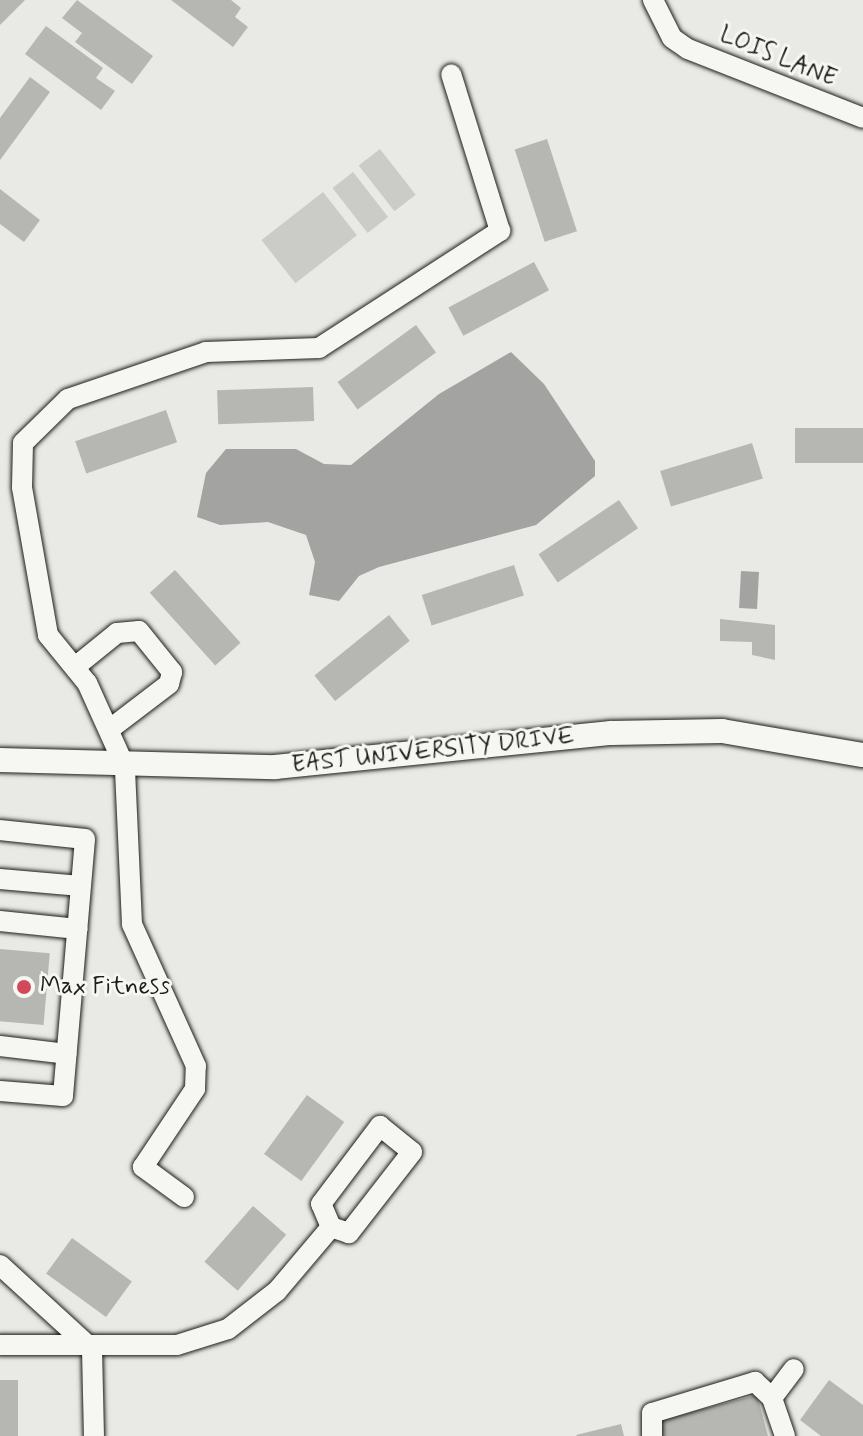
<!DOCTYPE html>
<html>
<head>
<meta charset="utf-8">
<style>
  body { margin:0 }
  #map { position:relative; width:863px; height:1436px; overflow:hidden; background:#e9e9e5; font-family:Mynerve,sans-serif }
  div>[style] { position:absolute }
  .green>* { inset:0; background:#cbcbc7; transform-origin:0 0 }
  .water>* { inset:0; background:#a3a3a1; transform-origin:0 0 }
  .building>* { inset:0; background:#b6b6b3; transform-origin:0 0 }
  .roads { filter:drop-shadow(0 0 2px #1c1c1c) drop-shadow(0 0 2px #1c1c1c) }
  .minor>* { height:20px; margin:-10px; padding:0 10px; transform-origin:10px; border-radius:10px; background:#f6f6f2 }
  .major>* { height:24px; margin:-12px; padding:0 12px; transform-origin:12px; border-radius:12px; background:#f6f6f2 }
  .dots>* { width:22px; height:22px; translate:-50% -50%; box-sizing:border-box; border:4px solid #f6f6f2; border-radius:50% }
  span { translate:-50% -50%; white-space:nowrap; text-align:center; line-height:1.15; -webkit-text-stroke:6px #f6f6f2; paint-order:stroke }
  .street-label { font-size:24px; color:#1c1c1c }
  .poi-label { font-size:24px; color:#1c1c1c }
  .left { translate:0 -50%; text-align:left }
</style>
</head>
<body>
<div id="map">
  <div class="green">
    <i style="left:380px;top:149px;width:58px;height:27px;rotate:52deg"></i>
    <i style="left:353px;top:172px;width:57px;height:26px;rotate:52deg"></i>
    <i style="left:323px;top:192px;width:55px;height:78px;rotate:52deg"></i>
  </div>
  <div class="water">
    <i style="clip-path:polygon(511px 352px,544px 384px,595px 461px,595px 476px,536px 525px,379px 567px,359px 576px,339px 601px,309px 595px,315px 562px,306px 535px,268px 522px,220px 525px,197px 517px,206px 473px,226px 449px,296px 449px,324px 464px,351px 465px,439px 394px)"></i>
    <i style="left:741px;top:571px;width:18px;height:37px;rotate:3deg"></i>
  </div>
  <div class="building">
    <i style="clip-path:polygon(0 0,25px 0,0 25px)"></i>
    <i style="clip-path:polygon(77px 0,153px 56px,132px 84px,75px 42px,82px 33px,62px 18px)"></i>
    <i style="clip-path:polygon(171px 0,231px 0,241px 8px,235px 17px,248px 27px,233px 47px)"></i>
    <i style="clip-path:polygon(46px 26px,103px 68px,96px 78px,115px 91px,101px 110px,25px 54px)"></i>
    <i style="clip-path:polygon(30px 77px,50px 92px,0 160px,0 118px)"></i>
    <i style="left:547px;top:139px;width:97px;height:34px;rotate:72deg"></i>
    <i style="clip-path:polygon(0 189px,40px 220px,24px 242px,0 224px)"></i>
    <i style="left:534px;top:262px;width:32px;height:97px;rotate:62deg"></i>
    <i style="left:416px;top:325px;width:34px;height:97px;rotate:54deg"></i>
    <i style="left:313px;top:387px;width:34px;height:96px;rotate:88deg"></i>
    <i style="left:166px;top:410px;width:34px;height:96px;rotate:71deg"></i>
    <i style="left:863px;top:428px;width:35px;height:68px;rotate:90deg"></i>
    <i style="left:752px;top:443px;width:37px;height:96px;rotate:73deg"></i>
    <i style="left:619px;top:500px;width:34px;height:97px;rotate:56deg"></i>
    <i style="left:514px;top:565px;width:32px;height:97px;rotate:72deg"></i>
    <i style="left:175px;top:570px;width:98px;height:34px;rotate:48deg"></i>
    <i style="left:389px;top:615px;width:33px;height:96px;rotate:51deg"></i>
    <i style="clip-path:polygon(720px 619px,775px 625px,775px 660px,752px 655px,752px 642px,720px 641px)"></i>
    <i style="left:0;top:949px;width:50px;height:72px;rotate:5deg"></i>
    <i style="left:307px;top:1095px;width:46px;height:73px;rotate:36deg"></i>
    <i style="left:253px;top:1206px;width:44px;height:74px;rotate:41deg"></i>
    <i style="left:72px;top:1238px;width:74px;height:44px;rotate:36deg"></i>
    <i style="left:0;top:1380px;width:18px;height:56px"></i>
    <i style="clip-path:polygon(829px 1380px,863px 1405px,863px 1436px,821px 1436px,800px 1420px)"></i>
    <i style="clip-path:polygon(757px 1395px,768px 1436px,661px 1436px,657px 1421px)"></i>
    <i style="clip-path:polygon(621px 1424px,624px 1436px,577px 1436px,576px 1435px)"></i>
  </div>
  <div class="roads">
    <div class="minor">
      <i style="left:653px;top:0;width:42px;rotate:63.4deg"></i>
      <i style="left:672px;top:38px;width:19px;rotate:35deg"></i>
      <i style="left:688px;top:49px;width:188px;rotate:21.5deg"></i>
      <i style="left:75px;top:667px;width:54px;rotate:-39deg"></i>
      <i style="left:117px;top:633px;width:22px;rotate:-5deg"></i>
      <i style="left:139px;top:631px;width:53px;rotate:51.2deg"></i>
      <i style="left:172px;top:672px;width:12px;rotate:104deg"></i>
      <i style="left:169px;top:684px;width:74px;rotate:142.7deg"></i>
      <i style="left:0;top:830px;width:85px;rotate:6deg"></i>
      <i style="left:85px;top:839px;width:258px;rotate:94.9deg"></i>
      <i style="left:63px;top:1096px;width:63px;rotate:-175.5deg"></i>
      <i style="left:0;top:879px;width:81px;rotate:4.9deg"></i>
      <i style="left:0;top:921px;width:78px;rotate:5.9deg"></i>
      <i style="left:0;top:1046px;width:67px;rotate:6.8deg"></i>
      <i style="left:380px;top:1126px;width:41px;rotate:39.1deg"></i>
      <i style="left:412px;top:1152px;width:103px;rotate:127.9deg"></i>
      <i style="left:349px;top:1233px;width:19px;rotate:-162deg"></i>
      <i style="left:331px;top:1227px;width:25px;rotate:-113deg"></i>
      <i style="left:321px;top:1204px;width:98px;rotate:-52.9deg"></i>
      <i style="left:184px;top:1197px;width:51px;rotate:-143.8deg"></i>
      <i style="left:143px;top:1167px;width:94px;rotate:-56.3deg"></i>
      <i style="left:195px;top:1089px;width:23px;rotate:-88deg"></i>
      <i style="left:196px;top:1066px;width:156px;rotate:-114.3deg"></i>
      <i style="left:132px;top:924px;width:157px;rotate:-92.6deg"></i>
      <i style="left:125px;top:767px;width:92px;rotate:-114.3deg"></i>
      <i style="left:87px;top:683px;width:62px;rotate:-129.1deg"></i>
      <i style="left:48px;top:635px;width:150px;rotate:-100deg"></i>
      <i style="left:22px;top:487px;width:44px;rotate:-88.7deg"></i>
      <i style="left:23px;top:443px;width:63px;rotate:-44.4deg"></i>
      <i style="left:68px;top:399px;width:146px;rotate:-18.8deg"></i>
      <i style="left:206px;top:352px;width:113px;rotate:-2deg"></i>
      <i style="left:319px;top:348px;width:216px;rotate:-32.9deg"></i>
      <i style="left:500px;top:231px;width:164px;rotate:-107.3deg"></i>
      <i style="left:0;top:1265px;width:125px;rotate:42.4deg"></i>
      <i style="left:92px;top:1349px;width:87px;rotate:88.7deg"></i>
      <i style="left:0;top:1345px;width:177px"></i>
      <i style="left:177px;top:1345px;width:53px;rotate:-17.4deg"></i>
      <i style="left:228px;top:1329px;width:62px;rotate:-37.8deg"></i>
      <i style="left:277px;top:1291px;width:84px;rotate:-49.8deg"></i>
      <i style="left:652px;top:1436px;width:23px;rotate:-90deg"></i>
      <i style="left:652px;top:1413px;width:108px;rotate:-16.8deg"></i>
      <i style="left:755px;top:1382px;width:23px;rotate:43deg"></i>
      <i style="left:785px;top:1436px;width:40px;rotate:-108.9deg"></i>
      <i style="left:772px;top:1398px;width:36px;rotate:-53deg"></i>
    </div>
    <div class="major">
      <i style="left:0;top:760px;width:275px;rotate:1.5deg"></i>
      <i style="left:275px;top:767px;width:338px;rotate:-5.8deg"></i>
      <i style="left:611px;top:733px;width:111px;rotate:-1deg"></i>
      <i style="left:722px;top:731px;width:143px;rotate:9.7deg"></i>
    </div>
  </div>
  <div class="dots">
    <i style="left:24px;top:987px;background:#d1495b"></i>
  </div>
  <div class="street-label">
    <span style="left:778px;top:57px;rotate:22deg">LOIS LANE</span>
    <span style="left:433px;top:751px;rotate:-6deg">EAST UNIVERSITY DRIVE</span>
  </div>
  <div class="poi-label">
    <span class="left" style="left:40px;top:987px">Max Fitness</span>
  </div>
</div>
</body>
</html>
